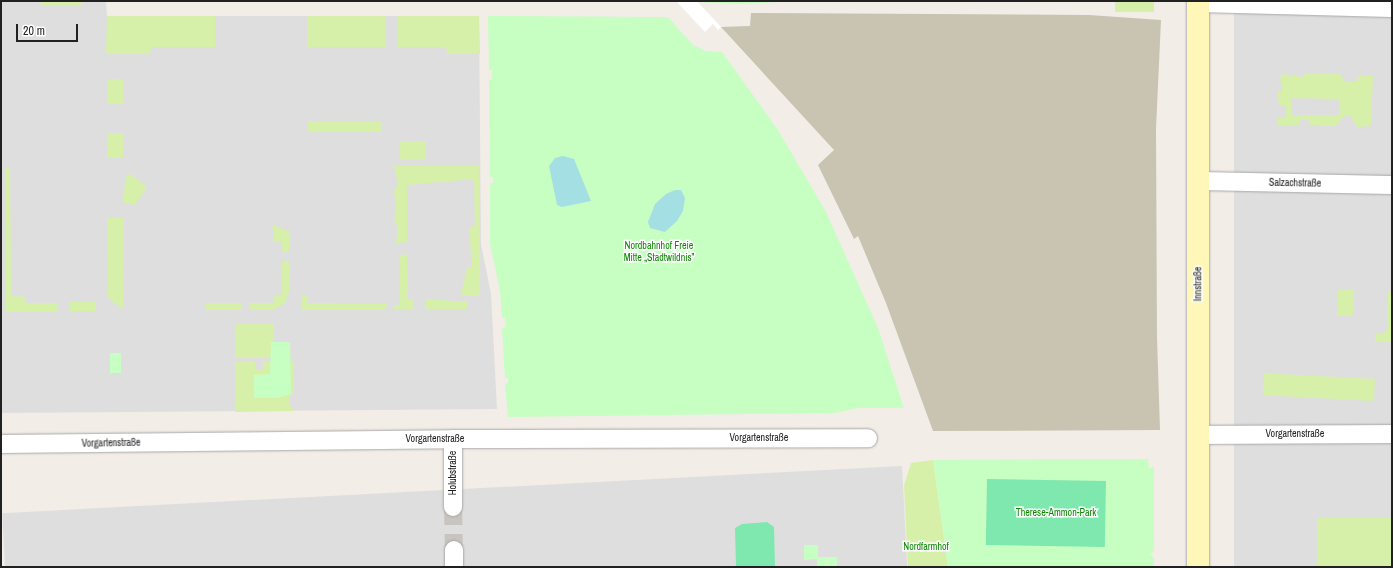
<!DOCTYPE html>
<html>
<head>
<meta charset="utf-8">
<style>
  body { margin:0 }
  #map { position:relative; width:1393px; height:568px; overflow:hidden; background:#f2ede7; font-family:"Archivo Narrow",sans-serif }
  div>[style] { position:absolute }
  .residential>* { inset:0; background:#dfdede; transform-origin:0 0 }
  .construction>* { inset:0; background:#c8c4b1 }
  .grass>* { inset:0; background:#d7f0a9; transform-origin:0 0 }
  .park>* { inset:0; background:#c7fec2; transform-origin:0 0 }
  .pitch>* { inset:0; background:#7fe8ae; transform-origin:0 0 }
  .water>* { inset:0; background:#a4dfe3 }
  .pier>* { inset:0; background:#fff }
  .street-tunnel>* { height:18px; margin-top:-9px; transform-origin:0; background:repeating-linear-gradient(90deg,#c8c4bf 0 18px,transparent 0 27px) }
  .roads { filter:drop-shadow(0 0 1px #a8a8a8) drop-shadow(0 0 1px #a8a8a8) }
  .street>* { height:18px; margin:-9px; padding:0 9px; transform-origin:9px; border-radius:9px; background:#fff }
  .secondary>* { height:22px; margin:-11px; padding:0 11px; transform-origin:11px; border-radius:11px; background:#fff7b8 }
  span { translate:-50% -50%; white-space:nowrap; text-align:center; line-height:1.15; -webkit-text-stroke:3px #fff; paint-order:stroke }
  .street-label { font-size:10px; color:#212121 }
  .park-label { font-size:10px; color:#0c8702 }
  .frame { position:absolute; inset:0; border:2px solid #212121; pointer-events:none }
  .scale { position:absolute; left:16px; top:24px; width:62px; height:18px; box-sizing:border-box; border:2px solid #212121; border-top:0; padding-left:5px; font-size:12px; line-height:14px; white-space:nowrap; color:#212121; -webkit-text-stroke:3px #fff; paint-order:stroke }
</style>
</head>
<body>
<div id="map">
  <div class="residential">
    <i style="clip-path:polygon(1px 1px,106px 1px,107px 16px,479px 16px,481px 244px,491px 294px,497px 409px,1px 413px)"></i>
    <i style="left:1234px;top:1px;width:158px;height:566px"></i>
    <i style="left:902px;top:466px;width:101px;height:901px;rotate:87deg"></i>
  </div>
  <div class="construction">
    <i style="clip-path:polygon(751px 13px,1089px 15px,1161px 20px,1156px 129px,1157px 337px,1160px 430px,933px 431px,886px 303px,858px 236px,854px 239px,818px 165px,834px 150px,721px 27px,750px 26px)"></i>
  </div>
  <div class="grass">
    <i style="left:41px;top:1px;width:41px;height:4px"></i>
    <i style="left:1115px;top:1px;width:39px;height:11px"></i>
    <i style="clip-path:polygon(107px 16px,215px 16px,215px 47px,151px 47px,150px 54px,106px 54px)"></i>
    <i style="left:307px;top:16px;width:79px;height:31px"></i>
    <i style="clip-path:polygon(398px 16px,479px 16px,480px 54px,447px 54px,446px 47px,398px 47px)"></i>
    <i style="clip-path:polygon(evenodd,1282px 74px,1303px 77px,1304px 74px,1340px 74px,1345px 82px,1355px 82px,1361px 75px,1373px 76px,1371px 126px,1357px 127px,1350px 115px,1344px 116px,1336px 126px,1309px 125px,1309px 120px,1300px 120px,1300px 125px,1278px 125px,1278px 118px,1286px 118px,1286px 105px,1279px 105px,1278px 97px,1278px 92px,1282px 92px,1282px 82px,1279px 82px,1282px 74px,1291px 98px,1339px 99px,1339px 115px,1291px 115px,1291px 98px)"></i>
    <i style="left:107px;top:79px;width:16px;height:25px"></i>
    <i style="left:308px;top:121px;width:74px;height:11px"></i>
    <i style="left:107px;top:133px;width:16px;height:25px"></i>
    <i style="left:400px;top:141px;width:26px;height:19px"></i>
    <i style="clip-path:polygon(394px 166px,479px 166px,480px 296px,461px 295px,467px 267px,472px 267px,469px 227px,475px 226px,474px 179px,407px 185px,407px 242px,396px 243px,398px 228px,394px 220px,396px 208px,394px 191px,398px 183px)"></i>
    <i style="clip-path:polygon(5px 167px,10px 167px,11px 296px,26px 297px,26px 303px,57px 303px,57px 312px,6px 312px)"></i>
    <i style="clip-path:polygon(127px 174px,131px 175px,147px 187px,135px 205px,122px 202px)"></i>
    <i style="clip-path:polygon(107px 218px,124px 218px,123px 309px,108px 298px)"></i>
    <i style="clip-path:polygon(270px 224px,290px 232px,289px 252px,282px 252px,282px 241px,274px 241px,274px 229px)"></i>
    <i style="clip-path:polygon(407px 254px,408px 299px,414px 300px,414px 309px,394px 309px,394px 305px,400px 305px,400px 256px)"></i>
    <i style="clip-path:polygon(282px 261px,289px 261px,289px 291px,285px 303px,274px 310px,249px 310px,249px 303px,273px 303px,273px 296px,282px 295px)"></i>
    <i style="left:1337px;top:290px;width:16px;height:26px"></i>
    <i style="clip-path:polygon(1388px 292px,1392px 292px,1392px 342px,1375px 341px,1375px 334px,1384px 334px,1387px 329px)"></i>
    <i style="clip-path:polygon(302px 296px,308px 296px,308px 303px,387px 304px,386px 310px,302px 310px)"></i>
    <i style="clip-path:polygon(426px 299px,467px 302px,467px 309px,425px 309px)"></i>
    <i style="left:69px;top:302px;width:27px;height:9px"></i>
    <i style="left:206px;top:303px;width:35px;height:7px"></i>
    <i style="clip-path:polygon(235px 324px,274px 324px,274px 342px,271px 343px,271px 354px,292px 354px,292px 357px,235px 358px)"></i>
    <i style="clip-path:polygon(255px 361px,255px 369px,263px 369px,263px 361px,294px 361px,294px 394px,289px 395px,289px 407px,294px 407px,294px 411px,235px 412px,235px 362px)"></i>
    <i style="left:1375px;top:379px;width:22px;height:111px;rotate:93deg"></i>
    <i style="clip-path:polygon(933px 460px,948px 567px,908px 567px,904px 485px,911px 463px)"></i>
    <i style="left:1392px;top:518px;width:49px;height:75px;rotate:90deg"></i>
  </div>
  <div class="park">
    <i style="clip-path:polygon(676px 1px,798px 1px,740px 4px)"></i>
    <i style="clip-path:polygon(488px 16px,668px 17px,693px 45px,706px 51px,722px 52px,778px 130px,826px 212px,878px 328px,904px 408px,858px 408px,834px 413px,508px 417px,505px 384px,508px 383px,508px 378px,505px 378px,502px 328px,506px 327px,505px 318px,502px 318px,500px 291px,490px 243px,490px 183px,493px 183px,493px 177px,490px 177px,489px 80px,492px 80px,492px 70px,489px 70px)"></i>
    <i style="clip-path:polygon(271px 342px,290px 342px,291px 394px,278px 398px,254px 398px,254px 375px,270px 374px)"></i>
    <i style="left:110px;top:353px;width:11px;height:20px"></i>
    <i style="clip-path:polygon(1148px 459px,1149px 468px,1154px 467px,1154px 551px,1150px 554px,1154px 558px,1154px 567px,948px 567px,933px 460px)"></i>
    <i style="clip-path:polygon(804px 545px,818px 545px,818px 557px,837px 557px,837px 567px,817px 567px,817px 559px,804px 560px)"></i>
  </div>
  <div class="pitch">
    <i style="left:987px;top:479px;width:119px;height:66px;rotate:1deg"></i>
    <i style="clip-path:polygon(767px 522px,774px 527px,775px 567px,736px 567px,735px 528px,742px 524px)"></i>
  </div>
  <div class="water">
    <i style="clip-path:polygon(563px 156px,574px 159px,591px 201px,562px 207px,557px 205px,549px 166px,555px 158px)"></i>
    <i style="clip-path:polygon(675px 190px,681px 190px,685px 198px,683px 211px,677px 221px,665px 232px,650px 228px,648px 222px,655px 204px,666px 194px)"></i>
  </div>
  <div class="pier">
    <i style="clip-path:polygon(676px 1px,697px 1px,721px 27px,718px 30px,713px 24px,705px 32px)"></i>
  </div>
  <div class="street-tunnel">
    <i style="left:453px;top:507px;width:43px;rotate:88.7deg"></i>
  </div>
  <div class="roads">
    <div class="street">
      <i style="left:1198px;top:3px;width:194px;rotate:1.5deg"></i>
      <i style="left:1198px;top:181px;width:194px;rotate:1.2deg"></i>
      <i style="left:1198px;top:435px;width:194px;rotate:-0.3deg"></i>
      <i style="left:453px;top:439px;width:68px;rotate:90deg"></i>
      <i style="left:1px;top:444px;width:452px;rotate:-0.6deg"></i>
      <i style="left:453px;top:439px;width:415px;rotate:-0.1deg"></i>
      <i style="left:454px;top:550px;width:17px;rotate:90deg"></i>
    </div>
    <div class="secondary">
      <i style="left:1198px;top:567px;width:566px;rotate:-90deg"></i>
    </div>
  </div>
  <div class="street-label">
    <span style="left:1295px;top:183px;rotate:1deg">Salzachstraße</span>
    <span style="left:1198px;top:284px;rotate:-90deg">Innstraße</span>
    <span style="left:1295px;top:434px">Vorgartenstraße</span>
    <span style="left:759px;top:438px">Vorgartenstraße</span>
    <span style="left:435px;top:439px">Vorgartenstraße</span>
    <span style="left:111px;top:443px;rotate:-1deg">Vorgartenstraße</span>
    <span style="left:453px;top:473px;rotate:-90deg">Holubstraße</span>
  </div>
  <div class="park-label">
    <span style="left:659px;top:251px">Nordbahnhof Freie<br>Mitte „Stadtwildnis”</span>
    <span style="left:1056px;top:513px">Therese-Ammon-Park</span>
    <span style="left:926px;top:547px">Nordfarmhof</span>
  </div>
  <div class="frame"></div>
  <div class="scale">20 m</div>
</div>
</body>
</html>
